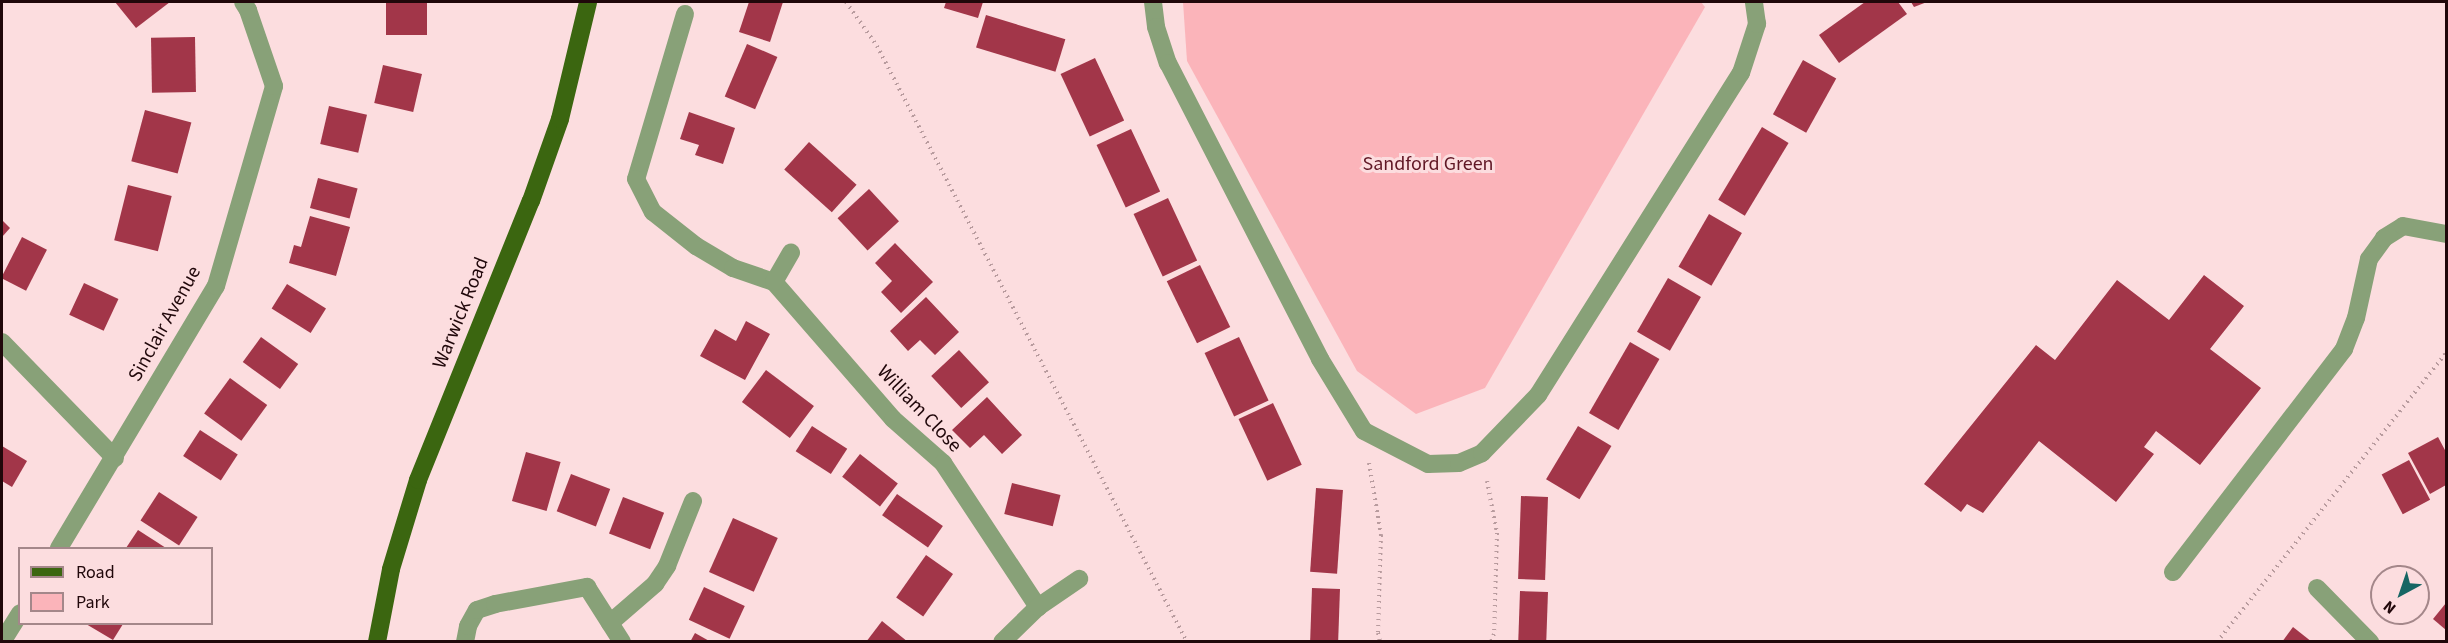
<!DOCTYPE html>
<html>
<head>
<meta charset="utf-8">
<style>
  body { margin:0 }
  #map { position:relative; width:2448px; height:643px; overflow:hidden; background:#fcdddf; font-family:"Source Sans 3",sans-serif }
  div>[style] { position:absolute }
  .green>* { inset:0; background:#fbb4ba }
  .building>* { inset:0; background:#a23649; transform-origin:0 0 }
  .path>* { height:4px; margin-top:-2px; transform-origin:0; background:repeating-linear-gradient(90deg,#b89b9e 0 1.5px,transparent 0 6px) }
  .lane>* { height:18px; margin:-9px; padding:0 9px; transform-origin:9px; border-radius:9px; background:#88a178 }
  .street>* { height:18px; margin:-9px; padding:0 9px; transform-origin:9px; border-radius:9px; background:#88a178 }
  .primary>* { height:18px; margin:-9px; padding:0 9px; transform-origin:9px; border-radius:9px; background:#3b6610 }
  span { translate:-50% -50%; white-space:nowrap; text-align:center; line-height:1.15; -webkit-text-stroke:6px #fcdddf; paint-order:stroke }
  .park-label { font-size:20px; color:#601725 }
  .street-label { font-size:20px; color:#20070a }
  .frame { position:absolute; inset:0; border:3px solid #20070a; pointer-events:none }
  .legend { position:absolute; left:18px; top:547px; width:195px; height:78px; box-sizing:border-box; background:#fcdddf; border:2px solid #a4878a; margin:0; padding:8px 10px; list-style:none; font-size:18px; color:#20070a }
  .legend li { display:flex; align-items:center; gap:12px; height:30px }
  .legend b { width:30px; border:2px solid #a4878a }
  .north { position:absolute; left:2370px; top:565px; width:60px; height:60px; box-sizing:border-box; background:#fcdddf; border:2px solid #a4878a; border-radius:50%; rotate:220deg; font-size:16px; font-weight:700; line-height:24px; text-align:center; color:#20070a }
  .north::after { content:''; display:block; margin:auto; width:21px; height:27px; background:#176664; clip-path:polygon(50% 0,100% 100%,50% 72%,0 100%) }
</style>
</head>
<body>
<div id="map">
  <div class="green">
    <i style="clip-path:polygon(1183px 2px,1701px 2px,1705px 7px,1485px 388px,1416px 414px,1357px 371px,1187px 61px)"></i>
  </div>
  <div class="building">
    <i style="clip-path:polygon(115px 2px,170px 2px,136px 28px)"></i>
    <i style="left:386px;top:2px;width:41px;height:33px"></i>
    <i style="clip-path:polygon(749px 2px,783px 2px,770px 42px,739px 32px)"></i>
    <i style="clip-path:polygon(946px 2px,983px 2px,978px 18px,944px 8px)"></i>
    <i style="clip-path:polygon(1865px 2px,1898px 2px,1907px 14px,1839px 63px,1819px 35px)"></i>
    <i style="clip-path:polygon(1911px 2px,1927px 2px,1914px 7px)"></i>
    <i style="left:986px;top:15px;width:83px;height:34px;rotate:17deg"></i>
    <i style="left:195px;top:37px;width:55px;height:44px;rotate:89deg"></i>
    <i style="left:747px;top:44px;width:33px;height:57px;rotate:23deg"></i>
    <i style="left:1095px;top:58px;width:69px;height:38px;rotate:65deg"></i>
    <i style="left:1803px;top:60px;width:38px;height:62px;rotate:29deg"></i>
    <i style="left:383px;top:65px;width:40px;height:39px;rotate:13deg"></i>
    <i style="left:329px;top:106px;width:39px;height:39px;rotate:13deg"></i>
    <i style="left:145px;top:110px;width:48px;height:53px;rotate:15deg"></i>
    <i style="clip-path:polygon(689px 112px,735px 128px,723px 164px,695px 155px,699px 145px,680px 139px)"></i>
    <i style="left:1762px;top:127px;width:31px;height:85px;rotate:31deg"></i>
    <i style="left:1131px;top:129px;width:69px;height:38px;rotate:65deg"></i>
    <i style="left:809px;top:142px;width:64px;height:37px;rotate:42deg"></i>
    <i style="left:318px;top:178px;width:41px;height:31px;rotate:15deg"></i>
    <i style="left:128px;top:185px;width:45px;height:57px;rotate:14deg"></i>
    <i style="left:869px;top:189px;width:44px;height:43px;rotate:47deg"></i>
    <i style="left:1168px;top:198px;width:69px;height:38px;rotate:65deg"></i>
    <i style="left:1709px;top:214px;width:38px;height:61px;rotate:30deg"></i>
    <i style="clip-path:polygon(310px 216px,350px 227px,336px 276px,289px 263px,294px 245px,301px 247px)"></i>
    <i style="clip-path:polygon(2px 220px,10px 228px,2px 237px)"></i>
    <i style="left:22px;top:237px;width:28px;height:46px;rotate:27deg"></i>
    <i style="clip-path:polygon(895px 243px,933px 282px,901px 313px,881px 292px,892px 281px,875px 263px)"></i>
    <i style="left:1200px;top:265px;width:69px;height:37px;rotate:64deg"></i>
    <i style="clip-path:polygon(2204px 275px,2244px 306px,2210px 349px,2261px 388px,2200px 465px,2156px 431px,2144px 447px,2154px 454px,2116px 502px,2039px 441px,1983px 513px,1967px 504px,1961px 512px,1924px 484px,2036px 345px,2055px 360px,2117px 280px,2169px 320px)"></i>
    <i style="left:1668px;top:278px;width:38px;height:62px;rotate:30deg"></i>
    <i style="left:84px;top:283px;width:38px;height:35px;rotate:25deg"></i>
    <i style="left:287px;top:284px;width:46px;height:29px;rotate:32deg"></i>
    <i style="clip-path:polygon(926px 297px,959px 332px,935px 355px,920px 340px,908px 351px,890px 331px)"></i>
    <i style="clip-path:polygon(746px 321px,770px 334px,745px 380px,700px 356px,715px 329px,736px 341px)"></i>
    <i style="left:261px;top:337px;width:46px;height:31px;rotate:36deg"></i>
    <i style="left:1239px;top:337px;width:70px;height:38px;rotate:65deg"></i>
    <i style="left:1630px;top:342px;width:34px;height:82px;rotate:30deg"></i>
    <i style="left:959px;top:350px;width:44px;height:38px;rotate:47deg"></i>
    <i style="left:766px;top:370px;width:60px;height:40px;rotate:37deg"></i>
    <i style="left:230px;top:378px;width:46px;height:44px;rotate:36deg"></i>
    <i style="clip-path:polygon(987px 397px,1022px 435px,1002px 454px,984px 435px,970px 448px,952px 430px)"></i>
    <i style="left:1273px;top:403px;width:68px;height:38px;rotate:65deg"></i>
    <i style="left:812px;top:426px;width:42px;height:30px;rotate:33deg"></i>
    <i style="left:1578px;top:426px;width:39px;height:62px;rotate:31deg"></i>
    <i style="left:200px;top:430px;width:45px;height:31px;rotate:33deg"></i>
    <i style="clip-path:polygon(2438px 437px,2446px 452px,2446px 485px,2430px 494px,2408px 453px)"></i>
    <i style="clip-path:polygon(2px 446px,27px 461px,12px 487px,2px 481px)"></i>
    <i style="left:526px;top:452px;width:36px;height:51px;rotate:16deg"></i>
    <i style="left:860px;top:454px;width:48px;height:29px;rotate:38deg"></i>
    <i style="left:2409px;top:460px;width:45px;height:31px;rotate:62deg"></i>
    <i style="left:571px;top:474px;width:42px;height:40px;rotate:21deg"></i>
    <i style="left:1012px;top:483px;width:50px;height:32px;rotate:14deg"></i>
    <i style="left:1316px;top:488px;width:27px;height:84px;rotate:4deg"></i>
    <i style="left:159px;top:492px;width:46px;height:34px;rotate:33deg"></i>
    <i style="left:897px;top:494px;width:56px;height:26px;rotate:35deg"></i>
    <i style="left:1521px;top:496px;width:27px;height:83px;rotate:2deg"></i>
    <i style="left:623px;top:497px;width:44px;height:39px;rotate:21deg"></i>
    <i style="left:733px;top:518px;width:49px;height:59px;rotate:24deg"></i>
    <i style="clip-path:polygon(138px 530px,166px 548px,126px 548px)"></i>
    <i style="left:926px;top:555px;width:33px;height:52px;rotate:35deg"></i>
    <i style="left:704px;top:587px;width:45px;height:36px;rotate:25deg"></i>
    <i style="left:1312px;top:588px;width:28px;height:54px;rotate:2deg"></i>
    <i style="left:1520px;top:591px;width:28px;height:51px;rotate:2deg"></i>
    <i style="clip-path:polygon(2446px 603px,2446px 630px,2433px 619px)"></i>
    <i style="clip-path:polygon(882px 621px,908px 642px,866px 642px)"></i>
    <i style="clip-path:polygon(86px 624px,123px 624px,113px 640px)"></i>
    <i style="clip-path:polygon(2293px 627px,2312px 642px,2282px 642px)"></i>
    <i style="clip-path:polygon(695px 633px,711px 642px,690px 642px)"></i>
  </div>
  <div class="path">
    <i style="left:846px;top:2px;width:54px;rotate:54.8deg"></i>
    <i style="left:877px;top:46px;width:672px;rotate:62.52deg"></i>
    <i style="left:1369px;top:463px;width:73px;rotate:80.5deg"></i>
    <i style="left:1381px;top:535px;width:98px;rotate:91.8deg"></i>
    <i style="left:1378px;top:633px;width:9px;rotate:77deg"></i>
    <i style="left:1487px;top:481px;width:53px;rotate:79.1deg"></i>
    <i style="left:1497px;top:533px;width:101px;rotate:91.7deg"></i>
    <i style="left:1494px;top:634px;width:9px;rotate:111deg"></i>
    <i style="left:2217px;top:642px;width:369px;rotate:-51.6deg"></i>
  </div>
  <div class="lane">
    <i style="left:2173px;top:572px;width:281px;rotate:-52.5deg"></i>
    <i style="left:2344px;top:349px;width:33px;rotate:-69deg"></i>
    <i style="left:2356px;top:318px;width:60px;rotate:-77.6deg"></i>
    <i style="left:2369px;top:259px;width:26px;rotate:-54deg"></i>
    <i style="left:2384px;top:238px;width:22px;rotate:-32deg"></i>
    <i style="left:2403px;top:226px;width:44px;rotate:10.5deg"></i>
    <i style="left:610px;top:623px;width:60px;rotate:-40.9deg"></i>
    <i style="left:655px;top:584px;width:22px;rotate:-56deg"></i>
    <i style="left:667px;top:566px;width:70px;rotate:-68.2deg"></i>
    <i style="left:465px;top:642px;width:16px;rotate:-79deg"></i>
    <i style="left:468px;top:626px;width:18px;rotate:-61deg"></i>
    <i style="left:477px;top:610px;width:19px;rotate:-18deg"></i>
    <i style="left:495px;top:604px;width:94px;rotate:-10.5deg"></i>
  </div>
  <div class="street">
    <i style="left:1153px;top:2px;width:25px;rotate:83deg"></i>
    <i style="left:1156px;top:27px;width:38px;rotate:72deg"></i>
    <i style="left:1168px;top:63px;width:333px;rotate:62.8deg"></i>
    <i style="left:1320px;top:359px;width:84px;rotate:58.6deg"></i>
    <i style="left:1364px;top:431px;width:72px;rotate:27.3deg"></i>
    <i style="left:1428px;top:464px;width:31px;rotate:-2deg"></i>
    <i style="left:1459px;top:463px;width:25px;rotate:-23deg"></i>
    <i style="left:1482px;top:453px;width:81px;rotate:-46deg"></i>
    <i style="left:1538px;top:395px;width:381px;rotate:-57.8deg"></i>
    <i style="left:1741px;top:73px;width:52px;rotate:-71.9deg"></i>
    <i style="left:1757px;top:24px;width:22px;rotate:-98deg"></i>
    <i style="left:685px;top:14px;width:172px;rotate:106.5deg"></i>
    <i style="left:636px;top:179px;width:37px;rotate:63deg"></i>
    <i style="left:653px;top:212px;width:55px;rotate:38.3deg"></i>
    <i style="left:696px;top:246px;width:43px;rotate:30.7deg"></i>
    <i style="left:733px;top:268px;width:43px;rotate:18.9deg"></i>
    <i style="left:774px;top:282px;width:181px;rotate:49deg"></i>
    <i style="left:893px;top:419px;width:67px;rotate:41.3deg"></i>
    <i style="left:943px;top:463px;width:173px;rotate:56.6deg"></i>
    <i style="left:1038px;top:607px;width:50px;rotate:135.8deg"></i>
    <i style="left:774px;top:282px;width:34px;rotate:-60deg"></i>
    <i style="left:2px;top:342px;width:162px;rotate:45.8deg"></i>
    <i style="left:59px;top:548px;width:305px;rotate:-59.1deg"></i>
    <i style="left:216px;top:286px;width:208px;rotate:-73.8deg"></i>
    <i style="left:274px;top:86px;width:80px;rotate:-108.9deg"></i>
    <i style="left:248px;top:10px;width:9px;rotate:-122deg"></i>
    <i style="left:587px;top:587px;width:65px;rotate:57.5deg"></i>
    <i style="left:2317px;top:588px;width:76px;rotate:45.5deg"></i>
    <i style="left:1038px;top:607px;width:50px;rotate:-34.3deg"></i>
    <i style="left:2px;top:642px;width:34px;rotate:-58deg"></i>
  </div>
  <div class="primary">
    <i style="left:377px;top:642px;width:74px;rotate:-79.1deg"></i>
    <i style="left:391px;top:569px;width:93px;rotate:-73.1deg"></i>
    <i style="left:418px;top:480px;width:301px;rotate:-68deg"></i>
    <i style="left:531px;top:201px;width:87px;rotate:-70.5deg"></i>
    <i style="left:560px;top:119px;width:120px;rotate:-76.5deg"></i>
  </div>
  <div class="park-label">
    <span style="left:1428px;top:164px">Sandford Green</span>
  </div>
  <div class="street-label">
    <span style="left:461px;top:313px;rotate:-68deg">Warwick Road</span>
    <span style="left:165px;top:324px;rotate:-61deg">Sinclair Avenue</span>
    <span style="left:919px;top:409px;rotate:46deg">William Close</span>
  </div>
  <div class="frame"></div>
  <ul class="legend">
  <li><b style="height:8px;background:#3b6610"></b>Road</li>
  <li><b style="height:16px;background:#fbb4ba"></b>Park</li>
  </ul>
  <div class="north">N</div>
</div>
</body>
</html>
